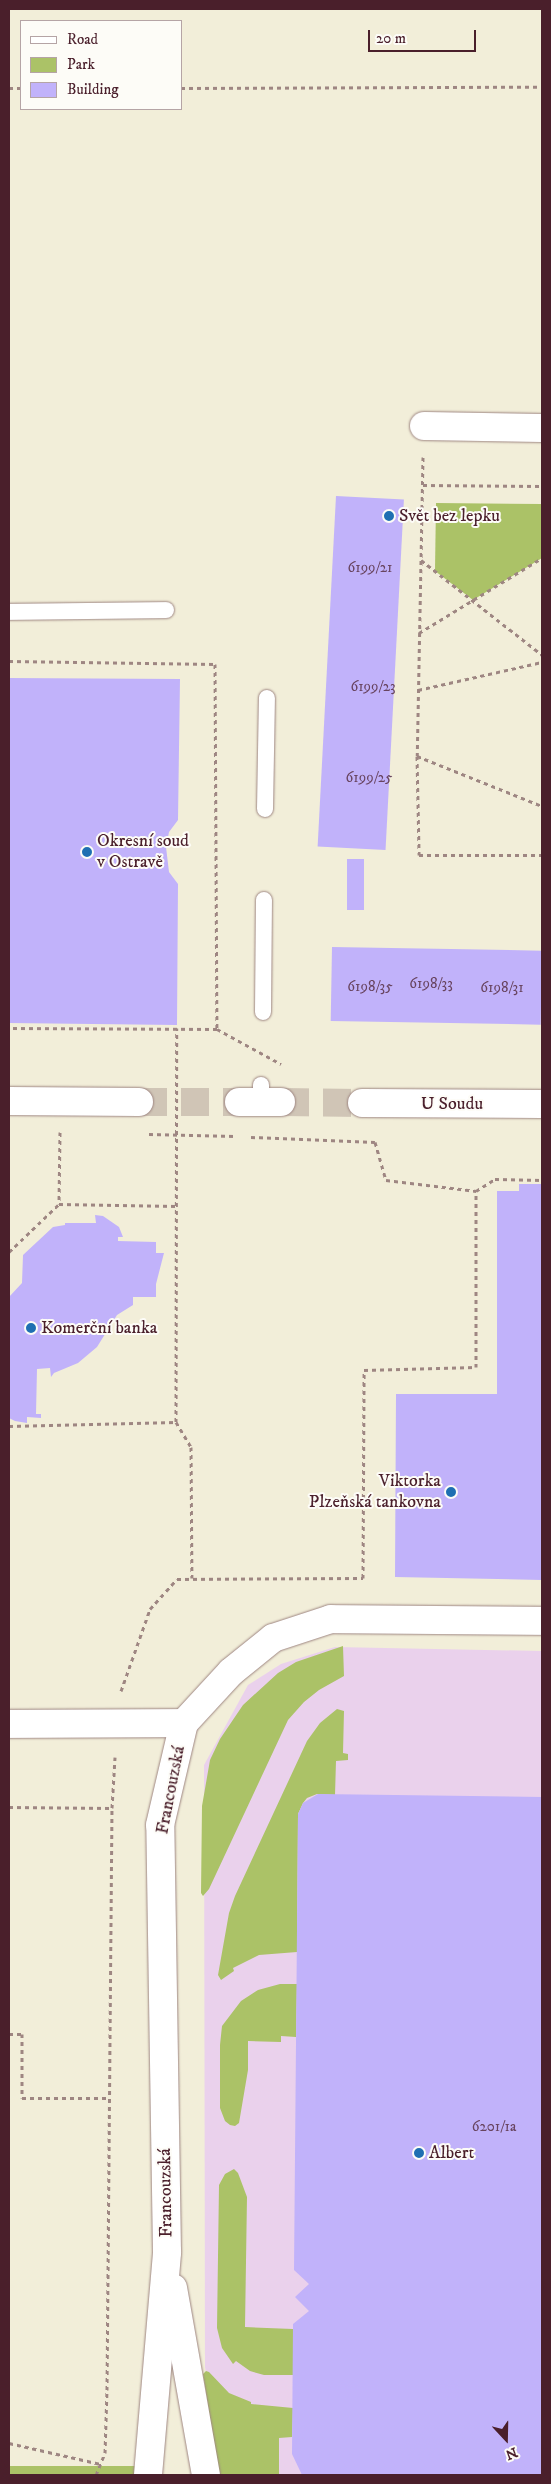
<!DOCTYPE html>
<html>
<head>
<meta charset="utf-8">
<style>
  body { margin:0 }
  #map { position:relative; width:551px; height:2484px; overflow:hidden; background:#f2eed9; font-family:"IM FELL DW Pica",serif }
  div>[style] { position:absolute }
  .built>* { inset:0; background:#ead1ec }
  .green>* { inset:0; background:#abc267; transform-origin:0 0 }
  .building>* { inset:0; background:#c1b2fa; transform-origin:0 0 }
  .minor-tunnel>* { height:28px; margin-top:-14px; transform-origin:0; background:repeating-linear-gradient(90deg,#d0c5b6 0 28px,transparent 0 42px) }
  .path>* { height:3px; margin-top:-1.5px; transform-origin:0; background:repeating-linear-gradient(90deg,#9e8682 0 4px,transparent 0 8px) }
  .roads { filter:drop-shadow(0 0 1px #9e8682) drop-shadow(0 0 1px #9e8682) }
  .service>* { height:16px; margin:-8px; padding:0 8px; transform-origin:8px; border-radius:8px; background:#fff }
  .minor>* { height:28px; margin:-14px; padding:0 14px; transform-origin:14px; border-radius:14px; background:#fff }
  .dots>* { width:14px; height:14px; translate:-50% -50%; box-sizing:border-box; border:2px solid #fdfcf7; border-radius:50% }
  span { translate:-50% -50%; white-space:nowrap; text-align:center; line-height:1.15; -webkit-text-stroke:4px #fdfcf7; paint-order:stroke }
  .number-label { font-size:15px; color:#68445f }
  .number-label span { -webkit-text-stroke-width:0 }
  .poi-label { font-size:18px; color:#4a1f2b }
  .left { translate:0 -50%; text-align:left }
  .right { translate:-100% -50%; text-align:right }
  .street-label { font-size:18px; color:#4a1f2b }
  .frame { position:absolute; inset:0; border:10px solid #4a1f2b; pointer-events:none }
  .legend { position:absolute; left:20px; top:20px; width:162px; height:90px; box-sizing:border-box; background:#fdfcf7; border:1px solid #b5a4a5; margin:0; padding:6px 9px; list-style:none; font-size:15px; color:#4a1f2b }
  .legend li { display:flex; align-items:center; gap:10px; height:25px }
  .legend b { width:25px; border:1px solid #b5a4a5 }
  .north { position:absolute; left:481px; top:2414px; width:50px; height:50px; -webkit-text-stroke:4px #fdfcf7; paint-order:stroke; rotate:159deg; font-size:14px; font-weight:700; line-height:20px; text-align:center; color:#4a1f2b }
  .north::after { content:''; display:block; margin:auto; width:18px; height:22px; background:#4a1f2b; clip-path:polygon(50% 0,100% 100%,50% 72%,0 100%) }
  .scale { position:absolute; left:368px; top:30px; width:108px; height:22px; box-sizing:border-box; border:2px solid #4a1f2b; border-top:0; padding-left:6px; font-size:15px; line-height:18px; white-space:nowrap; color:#4a1f2b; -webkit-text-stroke:4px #fdfcf7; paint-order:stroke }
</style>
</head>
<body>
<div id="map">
  <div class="built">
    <i style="clip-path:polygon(335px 1647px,542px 1651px,542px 2475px,224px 2475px,205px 2367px,204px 1765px,248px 1685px,281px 1664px)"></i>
  </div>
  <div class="green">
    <i style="clip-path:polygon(436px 503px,542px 504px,542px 558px,473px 600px,435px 571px)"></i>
    <i style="clip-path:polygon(343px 1646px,344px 1676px,319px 1690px,304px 1702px,288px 1720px,209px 1889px,203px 1896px,201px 1893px,202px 1806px,210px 1760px,220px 1739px,243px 1705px,278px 1673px,296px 1662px)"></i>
    <i style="clip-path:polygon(337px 1709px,344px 1711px,343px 1753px,348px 1754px,348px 1760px,336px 1761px,335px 1795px,317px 1794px,307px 1798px,303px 1803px,298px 1814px,297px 1952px,259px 1955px,233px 1968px,234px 1971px,221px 1980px,218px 1975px,229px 1913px,235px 1896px,307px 1741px,320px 1723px)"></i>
    <i style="clip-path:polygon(280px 1984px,297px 1984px,296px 2037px,281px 2036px,281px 2042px,248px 2041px,248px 2070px,239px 2123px,235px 2126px,230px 2125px,225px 2121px,220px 2108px,220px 2045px,222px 2026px,241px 2001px,258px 1990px)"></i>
    <i style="clip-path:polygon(234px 2169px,238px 2173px,247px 2197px,245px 2327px,293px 2329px,293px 2375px,264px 2375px,250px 2371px,236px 2361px,233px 2364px,222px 2348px,217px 2328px,219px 2185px,225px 2174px)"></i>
    <i style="clip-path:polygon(206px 2371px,209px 2372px,229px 2393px,251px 2402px,251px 2404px,293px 2408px,292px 2437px,279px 2438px,279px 2475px,219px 2475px,203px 2374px)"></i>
    <i style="left:9px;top:2466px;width:127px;height:9px"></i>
  </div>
  <div class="building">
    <i style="left:336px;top:496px;width:68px;height:351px;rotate:3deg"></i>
    <i style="clip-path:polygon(9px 678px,180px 679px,178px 820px,169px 832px,166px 847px,169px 872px,178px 884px,177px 1025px,9px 1023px)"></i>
    <i style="left:347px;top:859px;width:17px;height:51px"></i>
    <i style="left:332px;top:947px;width:210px;height:74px;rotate:1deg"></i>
    <i style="clip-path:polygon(519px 1184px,542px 1184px,542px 1580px,395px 1577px,396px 1394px,497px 1394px,497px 1191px,519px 1191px)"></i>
    <i style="clip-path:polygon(95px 1215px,103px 1216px,119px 1227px,123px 1237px,118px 1237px,118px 1241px,156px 1242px,156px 1253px,164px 1253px,156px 1284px,156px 1297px,133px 1297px,133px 1305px,117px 1315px,97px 1347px,78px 1363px,54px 1373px,51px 1377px,50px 1368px,37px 1369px,36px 1414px,41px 1414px,41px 1418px,27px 1417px,27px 1423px,15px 1421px,9px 1418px,9px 1297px,22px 1283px,23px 1255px,53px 1227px,65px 1225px,65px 1223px,96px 1223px)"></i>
    <i style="clip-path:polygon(318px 1794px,542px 1797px,542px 2475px,302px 2475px,292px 2454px,293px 2324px,309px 2311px,295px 2297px,309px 2284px,294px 2270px,298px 1814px,303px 1803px)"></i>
  </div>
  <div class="minor-tunnel">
    <i style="left:139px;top:1102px;width:100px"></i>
    <i style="left:281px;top:1102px;width:81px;rotate:0.7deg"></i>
  </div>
  <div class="path">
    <i style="left:9px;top:88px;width:12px"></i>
    <i style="left:181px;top:88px;width:361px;rotate:-0.2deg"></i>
    <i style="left:423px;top:457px;width:299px;rotate:91.1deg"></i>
    <i style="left:417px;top:756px;width:99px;rotate:88.8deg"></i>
    <i style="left:419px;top:855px;width:123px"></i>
    <i style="left:423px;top:485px;width:119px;rotate:0.5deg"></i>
    <i style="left:421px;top:560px;width:154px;rotate:38.1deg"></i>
    <i style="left:419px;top:633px;width:144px;rotate:-31.4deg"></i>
    <i style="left:9px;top:661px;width:206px;rotate:0.8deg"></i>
    <i style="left:215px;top:664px;width:365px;rotate:89.7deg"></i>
    <i style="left:217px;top:1029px;width:208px;rotate:-179.7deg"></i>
    <i style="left:418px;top:690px;width:127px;rotate:-12.7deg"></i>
    <i style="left:417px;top:756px;width:135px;rotate:21.8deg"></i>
    <i style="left:217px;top:1029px;width:73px;rotate:28.7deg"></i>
    <i style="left:60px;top:1132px;width:72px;rotate:90.8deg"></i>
    <i style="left:59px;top:1204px;width:118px;rotate:1deg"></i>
    <i style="left:149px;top:1134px;width:86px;rotate:1.3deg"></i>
    <i style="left:251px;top:1137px;width:124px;rotate:2.3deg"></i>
    <i style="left:375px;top:1142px;width:40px;rotate:74deg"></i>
    <i style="left:386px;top:1180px;width:91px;rotate:7deg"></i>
    <i style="left:9px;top:1252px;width:69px;rotate:-43.8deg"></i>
    <i style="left:176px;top:1422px;width:29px;rotate:59deg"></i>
    <i style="left:191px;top:1447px;width:131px;rotate:89.6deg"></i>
    <i style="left:9px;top:1426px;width:167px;rotate:-1.4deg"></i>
    <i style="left:176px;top:1422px;width:394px;rotate:-89.9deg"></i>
    <i style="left:121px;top:1691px;width:87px;rotate:-70.5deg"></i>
    <i style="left:150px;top:1609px;width:40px;rotate:-48deg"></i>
    <i style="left:177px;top:1579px;width:186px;rotate:-0.3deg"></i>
    <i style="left:363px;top:1578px;width:208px;rotate:-89.7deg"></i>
    <i style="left:364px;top:1370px;width:112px;rotate:-1.5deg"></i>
    <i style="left:476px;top:1367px;width:176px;rotate:-90deg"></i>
    <i style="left:476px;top:1191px;width:22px;rotate:-32deg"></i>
    <i style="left:495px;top:1179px;width:47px;rotate:1.2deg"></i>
    <i style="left:9px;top:1807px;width:103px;rotate:0.6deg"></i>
    <i style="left:9px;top:2034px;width:13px"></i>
    <i style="left:22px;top:2034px;width:64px;rotate:90deg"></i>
    <i style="left:22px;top:2098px;width:88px"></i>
    <i style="left:9px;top:2443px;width:94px;rotate:12.9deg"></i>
    <i style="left:96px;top:2475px;width:24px;rotate:-68deg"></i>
    <i style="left:105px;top:2453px;width:63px;rotate:-88.2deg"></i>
    <i style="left:107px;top:2390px;width:582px;rotate:-89.51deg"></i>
    <i style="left:112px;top:1808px;width:51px;rotate:-86.6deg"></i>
  </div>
  <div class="roads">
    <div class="service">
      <i style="left:9px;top:612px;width:157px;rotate:-0.7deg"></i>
      <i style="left:265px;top:809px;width:111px;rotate:-89deg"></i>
      <i style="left:263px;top:1012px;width:112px;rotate:-89.5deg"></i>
      <i style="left:261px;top:1103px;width:18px;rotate:-90deg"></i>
    </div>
    <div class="minor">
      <i style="left:424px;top:426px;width:118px;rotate:1deg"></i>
      <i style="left:9px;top:1101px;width:130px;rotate:0.4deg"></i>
      <i style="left:239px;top:1102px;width:42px"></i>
      <i style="left:362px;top:1103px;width:180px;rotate:0.3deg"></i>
      <i style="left:9px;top:1724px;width:175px;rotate:-0.3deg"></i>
      <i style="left:173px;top:2288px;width:190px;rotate:80deg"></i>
      <i style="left:148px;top:2475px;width:224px;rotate:-85.1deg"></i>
      <i style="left:167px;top:2252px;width:427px;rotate:-90.9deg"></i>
      <i style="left:160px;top:1825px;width:105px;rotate:-76.8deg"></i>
      <i style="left:184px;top:1723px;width:69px;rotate:-47.3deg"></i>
      <i style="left:231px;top:1672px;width:54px;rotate:-39deg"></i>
      <i style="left:273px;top:1638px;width:61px;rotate:-18.1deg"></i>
      <i style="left:331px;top:1619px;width:211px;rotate:0.5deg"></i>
    </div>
  </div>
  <div class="dots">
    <i style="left:389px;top:516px;background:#1f6fb2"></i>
    <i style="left:87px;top:852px;background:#1f6fb2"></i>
    <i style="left:31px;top:1328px;background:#1f6fb2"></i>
    <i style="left:451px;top:1492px;background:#1f6fb2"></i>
    <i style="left:419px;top:2153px;background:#1f6fb2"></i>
  </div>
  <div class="number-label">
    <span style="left:370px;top:568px">6199/21</span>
    <span style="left:373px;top:687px">6199/23</span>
    <span style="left:369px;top:778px">6199/25</span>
    <span style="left:431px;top:984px">6198/33</span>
    <span style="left:370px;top:987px">6198/35</span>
    <span style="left:502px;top:988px">6198/31</span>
    <span style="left:494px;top:2127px">6201/1a</span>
  </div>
  <div class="poi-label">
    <span class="left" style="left:399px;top:516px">Svět bez lepku</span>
    <span class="left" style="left:97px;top:852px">Okresní soud<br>v Ostravě</span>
    <span class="left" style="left:41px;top:1328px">Komerční banka</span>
    <span class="right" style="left:441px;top:1492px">Viktorka<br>Plzeňská tankovna</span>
    <span class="left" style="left:429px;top:2153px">Albert</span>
  </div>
  <div class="street-label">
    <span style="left:452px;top:1104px">U Soudu</span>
    <span style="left:171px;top:1790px;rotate:-79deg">Francouzská</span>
    <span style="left:166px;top:2193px;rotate:-91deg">Francouzská</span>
  </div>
  <div class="frame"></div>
  <ul class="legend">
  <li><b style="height:6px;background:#fff"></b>Road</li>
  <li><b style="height:14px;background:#abc267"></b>Park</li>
  <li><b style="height:14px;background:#c1b2fa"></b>Building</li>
  </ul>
  <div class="north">N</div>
  <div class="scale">20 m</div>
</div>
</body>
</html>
